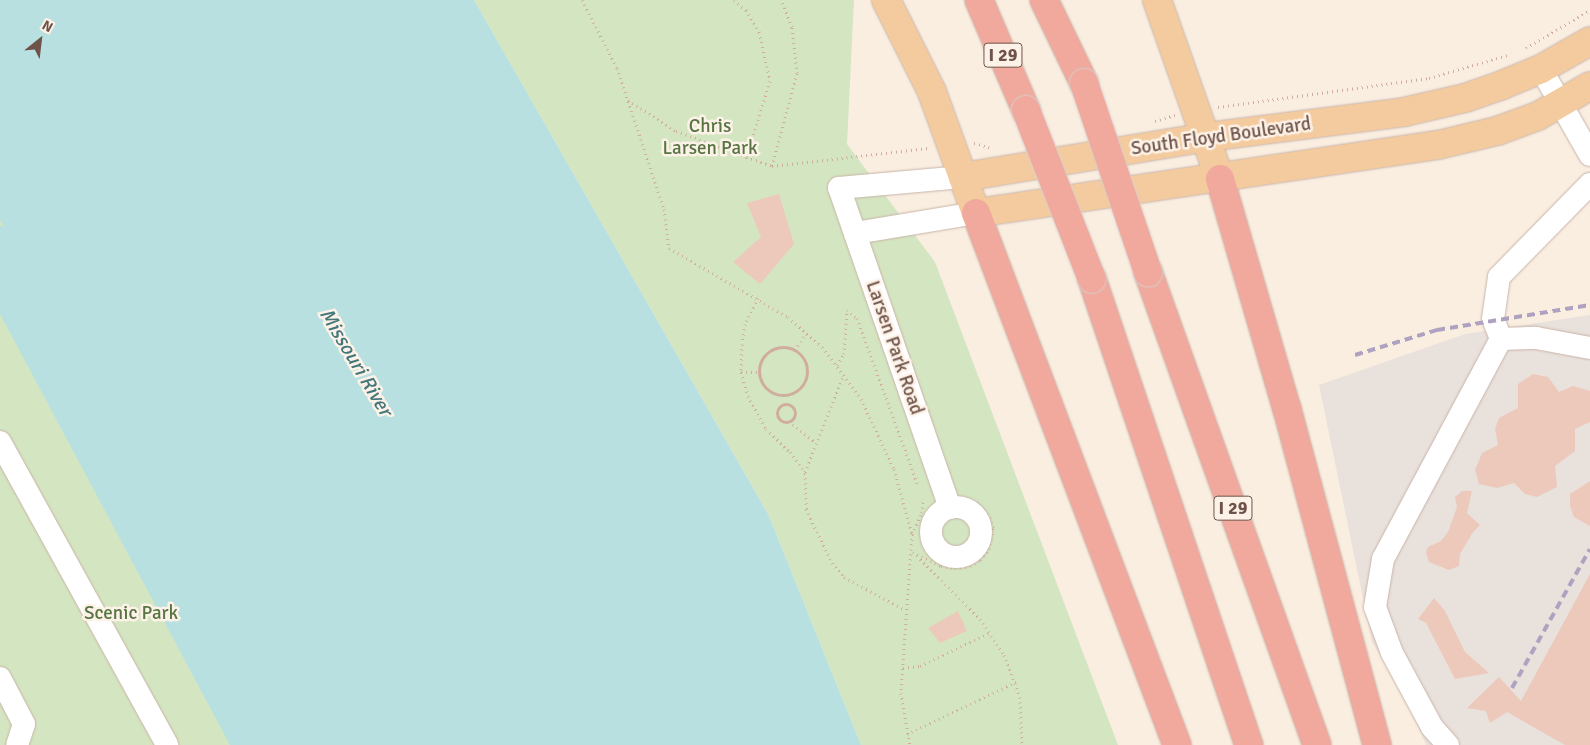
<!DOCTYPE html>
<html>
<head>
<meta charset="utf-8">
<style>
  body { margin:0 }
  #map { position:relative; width:1590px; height:745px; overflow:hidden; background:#faeee1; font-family:Signika,sans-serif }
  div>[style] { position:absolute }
  .industrial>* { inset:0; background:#e9e1dc }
  .green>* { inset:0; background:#d4e6c1 }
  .water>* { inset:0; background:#b8e0e1 }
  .building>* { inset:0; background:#edc9bb }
  .path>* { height:3px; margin-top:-1.5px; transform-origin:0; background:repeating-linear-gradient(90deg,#d1ad9f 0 1px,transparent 0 5px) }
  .path>.ring { margin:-1.5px; padding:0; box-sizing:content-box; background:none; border:3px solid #d1ad9f; border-radius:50% }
  .roads { filter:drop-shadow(0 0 1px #c9b4a9) drop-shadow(0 0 1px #c9b4a9) }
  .minor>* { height:22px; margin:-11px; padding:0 11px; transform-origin:11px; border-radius:11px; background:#fff }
  .minor>.ring { margin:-11px; padding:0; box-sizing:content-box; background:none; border:22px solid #fff; border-radius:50% }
  .major>* { height:28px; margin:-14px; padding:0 14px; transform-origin:14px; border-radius:14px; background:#f4cb9e }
  .highway>* { height:28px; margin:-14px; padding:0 14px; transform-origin:14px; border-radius:14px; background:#f0a99c }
  .rail>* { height:4px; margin-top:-2px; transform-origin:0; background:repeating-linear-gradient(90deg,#afa2c1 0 8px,transparent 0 13px) }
  .bridges { filter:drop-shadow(0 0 1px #d7cfcc) drop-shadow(0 0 1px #d7cfcc) }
  .highway-bridge>* { height:28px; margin:-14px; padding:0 14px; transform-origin:14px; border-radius:14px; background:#f0a99c }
  span { translate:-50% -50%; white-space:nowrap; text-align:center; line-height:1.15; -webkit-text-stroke:5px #fdf2e7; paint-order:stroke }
  .shield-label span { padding:1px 4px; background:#fdf2e7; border:1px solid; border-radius:4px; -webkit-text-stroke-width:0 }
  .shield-label { font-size:18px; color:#6f534a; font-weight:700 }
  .park-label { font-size:19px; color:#577443 }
  .street-label { font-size:19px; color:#6f534a }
  .water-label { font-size:20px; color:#43777b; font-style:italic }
  .north { position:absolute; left:15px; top:15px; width:50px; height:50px; -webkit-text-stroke:4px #fdf2e7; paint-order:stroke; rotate:29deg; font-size:14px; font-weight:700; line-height:20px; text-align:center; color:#6f534a }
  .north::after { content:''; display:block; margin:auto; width:18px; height:22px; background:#6f534a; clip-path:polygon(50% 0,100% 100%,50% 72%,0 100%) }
</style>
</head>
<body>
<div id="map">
  <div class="industrial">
    <i style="clip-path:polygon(1590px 315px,1590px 745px,1426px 745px,1407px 699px,1372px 642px,1319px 385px,1465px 334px)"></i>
  </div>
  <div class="green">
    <i style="clip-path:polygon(474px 0,854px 0,847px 144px,935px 262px,1118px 745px,861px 745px,768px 514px)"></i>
    <i style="clip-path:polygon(0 68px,344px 745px,0 745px)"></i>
  </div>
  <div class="water">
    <i style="clip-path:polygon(0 0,474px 0,768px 514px,861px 745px,230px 745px,0 314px,0 225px,5px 228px,0 220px)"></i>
  </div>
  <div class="building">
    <i style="clip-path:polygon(779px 194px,794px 244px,760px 284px,733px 262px,761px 237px,747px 203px)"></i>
    <i style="clip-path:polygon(1533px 374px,1548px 377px,1559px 392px,1573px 386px,1590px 391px,1590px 422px,1575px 429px,1575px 451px,1555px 466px,1557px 487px,1537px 497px,1525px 494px,1514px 483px,1497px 488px,1479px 484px,1475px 470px,1482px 453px,1498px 445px,1495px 429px,1499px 418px,1518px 408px,1518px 384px)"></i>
    <i style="clip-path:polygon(1590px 481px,1590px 526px,1574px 517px,1570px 506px,1570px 494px)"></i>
    <i style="clip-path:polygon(1462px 491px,1472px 491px,1467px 513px,1480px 525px,1473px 532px,1460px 554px,1459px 566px,1449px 570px,1429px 562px,1426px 552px,1428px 547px,1441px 541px,1448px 532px,1457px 507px,1455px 497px)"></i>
    <i style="clip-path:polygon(1590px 574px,1590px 745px,1565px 745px,1507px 712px,1490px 723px,1486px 711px,1467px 708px,1499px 677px,1521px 701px)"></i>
    <i style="clip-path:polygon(1434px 598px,1445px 611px,1465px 652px,1489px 673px,1455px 679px,1426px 623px,1418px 619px)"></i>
    <i style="clip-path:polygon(958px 611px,967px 631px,940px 643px,928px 628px)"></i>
  </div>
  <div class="path">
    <i style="left:582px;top:0;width:76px;rotate:62.8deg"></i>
    <i style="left:617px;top:68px;width:149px;rotate:71.6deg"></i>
    <i style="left:664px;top:209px;width:39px;rotate:83deg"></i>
    <i style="left:669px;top:248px;width:138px;rotate:30.1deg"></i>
    <i style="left:788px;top:317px;width:45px;rotate:41.4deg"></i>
    <i style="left:822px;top:347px;width:65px;rotate:53.1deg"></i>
    <i style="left:861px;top:399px;width:77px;rotate:64.8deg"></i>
    <i style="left:894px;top:469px;width:67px;rotate:74.5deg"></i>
    <i style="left:912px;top:534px;width:159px;rotate:94deg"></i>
    <i style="left:901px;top:693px;width:53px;rotate:80.2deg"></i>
    <i style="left:734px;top:0;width:16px;rotate:40deg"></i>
    <i style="left:746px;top:10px;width:26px;rotate:59deg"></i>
    <i style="left:759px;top:32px;width:50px;rotate:77.3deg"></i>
    <i style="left:770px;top:81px;width:81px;rotate:107.3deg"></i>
    <i style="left:1526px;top:48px;width:74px;rotate:-30.7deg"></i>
    <i style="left:628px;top:100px;width:57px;rotate:32.9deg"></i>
    <i style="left:676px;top:131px;width:102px;rotate:20deg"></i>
    <i style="left:772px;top:166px;width:157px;rotate:-6.6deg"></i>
    <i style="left:1218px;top:107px;width:213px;rotate:-7.8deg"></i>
    <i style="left:1429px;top:78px;width:85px;rotate:-16.3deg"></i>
    <i style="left:1155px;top:121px;width:21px;rotate:-17deg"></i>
    <i style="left:974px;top:143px;width:19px;rotate:16deg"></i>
    <i style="left:772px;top:166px;width:96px;rotate:-75deg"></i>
    <i style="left:797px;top:73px;width:46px;rotate:-96.2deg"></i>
    <i style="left:792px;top:27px;width:29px;rotate:-112deg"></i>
    <i style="left:758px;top:298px;width:29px;rotate:117deg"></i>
    <i style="left:745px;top:324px;width:20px;rotate:99deg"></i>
    <i style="left:742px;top:344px;width:28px;rotate:92deg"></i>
    <i style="left:741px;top:372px;width:25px;rotate:74deg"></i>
    <i style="left:748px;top:396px;width:38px;rotate:61deg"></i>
    <i style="left:766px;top:429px;width:33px;rotate:44deg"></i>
    <i style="left:790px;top:452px;width:26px;rotate:54deg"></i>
    <i style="left:805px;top:473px;width:36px;rotate:88deg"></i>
    <i style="left:806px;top:509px;width:60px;rotate:64.3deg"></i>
    <i style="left:832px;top:563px;width:18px;rotate:49deg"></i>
    <i style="left:844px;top:577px;width:69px;rotate:28.4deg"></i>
    <i class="ring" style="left:759px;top:347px;width:45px;height:45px"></i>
    <i style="left:795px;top:350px;width:20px;rotate:-57deg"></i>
    <i style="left:837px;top:365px;width:13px;rotate:-58deg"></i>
    <i style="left:844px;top:354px;width:44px;rotate:-86.1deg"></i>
    <i style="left:847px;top:310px;width:13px;rotate:39deg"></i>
    <i style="left:857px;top:318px;width:176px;rotate:70deg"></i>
    <i style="left:741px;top:372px;width:19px"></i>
    <i class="ring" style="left:777px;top:404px;width:15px;height:15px"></i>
    <i style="left:789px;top:421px;width:33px;rotate:39deg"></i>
    <i style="left:805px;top:472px;width:105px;rotate:-68.3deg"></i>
    <i style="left:912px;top:534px;width:23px;rotate:-65deg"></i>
    <i style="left:922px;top:513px;width:15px;rotate:-86deg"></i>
    <i style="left:913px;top:552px;width:95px;rotate:45deg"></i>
    <i style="left:980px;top:619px;width:43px;rotate:56.3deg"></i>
    <i style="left:1004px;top:655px;width:45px;rotate:69.1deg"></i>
    <i style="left:1020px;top:697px;width:48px;rotate:87.6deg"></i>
    <i style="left:917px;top:554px;width:27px;rotate:27deg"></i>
    <i style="left:941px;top:566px;width:14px;rotate:8deg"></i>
    <i style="left:955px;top:568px;width:15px;rotate:-8deg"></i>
    <i style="left:970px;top:566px;width:12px;rotate:-31deg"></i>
    <i style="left:980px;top:560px;width:14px;rotate:-51deg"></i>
    <i style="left:989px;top:549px;width:21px;rotate:-79deg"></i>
    <i style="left:993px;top:528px;width:10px;rotate:-107deg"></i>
    <i style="left:990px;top:518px;width:22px;rotate:-129deg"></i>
    <i style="left:903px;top:668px;width:17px;rotate:-7deg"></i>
    <i style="left:920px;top:666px;width:79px;rotate:-25.6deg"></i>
    <i style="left:907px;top:734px;width:121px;rotate:-25.5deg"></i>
  </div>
  <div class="roads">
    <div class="minor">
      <i style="left:1541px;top:69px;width:99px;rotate:60.3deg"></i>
      <i style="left:1590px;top:184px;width:130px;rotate:134.4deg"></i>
      <i style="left:1499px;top:277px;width:42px;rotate:98.1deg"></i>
      <i style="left:1493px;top:319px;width:22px;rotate:68deg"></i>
      <i style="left:1501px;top:339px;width:35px;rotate:-2deg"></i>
      <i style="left:1536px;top:338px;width:55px;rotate:10.5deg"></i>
      <i style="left:855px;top:233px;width:123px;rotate:-9.4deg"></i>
      <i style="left:0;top:442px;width:346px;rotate:61.1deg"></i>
      <i class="ring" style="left:931px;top:507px;width:28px;height:28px"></i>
      <i style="left:950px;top:508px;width:339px;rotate:-109.1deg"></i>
      <i style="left:839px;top:188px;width:124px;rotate:-5.1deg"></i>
      <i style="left:0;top:678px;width:52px;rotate:62.4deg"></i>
      <i style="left:24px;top:724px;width:22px;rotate:108deg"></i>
      <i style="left:1448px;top:745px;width:24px;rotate:-132deg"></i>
      <i style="left:1432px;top:727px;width:84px;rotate:-118.4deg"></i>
      <i style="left:1392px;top:653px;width:49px;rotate:-110.3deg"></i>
      <i style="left:1375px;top:607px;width:49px;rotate:-80.5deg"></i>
      <i style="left:1383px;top:559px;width:250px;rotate:-61.8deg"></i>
    </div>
    <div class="major">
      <i style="left:886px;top:0;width:103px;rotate:63.4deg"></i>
      <i style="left:932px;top:92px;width:129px;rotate:70deg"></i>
      <i style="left:976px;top:213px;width:467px;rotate:-8.4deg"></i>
      <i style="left:1438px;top:145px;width:61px;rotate:-13.3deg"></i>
      <i style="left:1497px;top:131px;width:44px;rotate:-20.1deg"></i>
      <i style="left:1538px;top:116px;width:60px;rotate:-30deg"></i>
      <i style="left:1157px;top:0;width:190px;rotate:70.6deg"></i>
      <i style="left:963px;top:177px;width:247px;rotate:-9.3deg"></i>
      <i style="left:1207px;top:137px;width:199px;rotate:-7.2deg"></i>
      <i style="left:1404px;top:112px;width:63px;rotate:-12.9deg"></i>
      <i style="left:1465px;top:98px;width:39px;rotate:-19deg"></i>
      <i style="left:1502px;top:85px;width:42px;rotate:-22.3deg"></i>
      <i style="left:1541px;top:69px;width:56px;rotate:-29.7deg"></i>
    </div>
    <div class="highway">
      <i style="left:979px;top:0;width:120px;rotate:66.9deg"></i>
      <i style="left:1044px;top:0;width:92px;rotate:64.3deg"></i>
      <i style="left:1220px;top:179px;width:240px;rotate:73.8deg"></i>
      <i style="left:1287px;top:409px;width:348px;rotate:75deg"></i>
      <i style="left:976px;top:213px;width:569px;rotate:69.3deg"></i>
      <i style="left:1148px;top:272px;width:502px;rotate:70.34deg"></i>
      <i style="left:1092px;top:279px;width:492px;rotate:71.4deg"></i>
    </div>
  </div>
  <div class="rail">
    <i style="left:1355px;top:355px;width:86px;rotate:-17deg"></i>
    <i style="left:1437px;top:330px;width:155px;rotate:-9.3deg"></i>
    <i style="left:1512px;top:688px;width:159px;rotate:-60.7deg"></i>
  </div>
  <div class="bridges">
    <div class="highway-bridge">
      <i style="left:1084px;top:83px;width:200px;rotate:71.3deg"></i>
      <i style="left:1026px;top:110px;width:181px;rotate:68.7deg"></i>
    </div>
  </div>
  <div class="shield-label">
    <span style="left:1003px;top:55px">I 29</span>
    <span style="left:1233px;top:508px">I 29</span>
  </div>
  <div class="park-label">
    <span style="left:710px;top:138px">Chris<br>Larsen Park</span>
    <span style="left:131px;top:614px">Scenic Park</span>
  </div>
  <div class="street-label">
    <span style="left:1221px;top:137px;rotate:-8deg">South Floyd Boulevard</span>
    <span style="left:894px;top:348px;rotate:71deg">Larsen Park Road</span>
  </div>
  <div class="water-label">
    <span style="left:356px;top:362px;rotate:59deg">Missouri River</span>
  </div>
  <div class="north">N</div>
</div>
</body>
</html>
